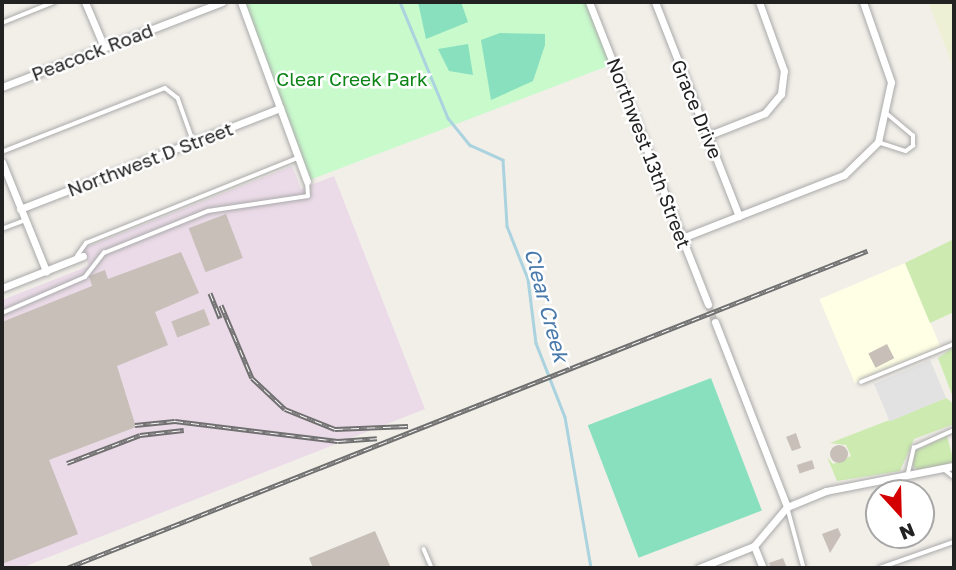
<!DOCTYPE html>
<html>
<head>
<meta charset="utf-8">
<style>
  body { margin:0 }
  #map { position:relative; width:956px; height:570px; overflow:hidden; background:#f2efe9; font-family:"Golos Text",sans-serif }
  div>[style] { position:absolute }
  .industrial>* { inset:0; background:#ebdbe8 }
  .education>* { inset:0; background:#ffffe5; transform-origin:0 0 }
  .farmland>* { inset:0; background:#eef0d5 }
  .grass>* { inset:0; background:#cdebb0 }
  .park>* { inset:0; background:#c8facc }
  .pitch>* { inset:0; background:#88e0be; transform-origin:0 0 }
  .parking>* { inset:0; background:#e2e2e2; transform-origin:0 0 }
  .stream>* { height:2.5px; margin:-1.25px; padding:0 1.25px; transform-origin:1.25px; border-radius:1.25px; background:#aad3df }
  .building>* { inset:0; background:#c7bfb8; transform-origin:0 0 }
  .round { border-radius:50% }
  .street-tunnel>* { height:7px; margin-top:-3.5px; transform-origin:0; background:repeating-linear-gradient(90deg,#c8c6c1 0 7px,transparent 0 10.5px) }
  .roads { filter:drop-shadow(0 0 2px #a9a9a9) drop-shadow(0 0 2px #a9a9a9) }
  .lane>* { height:3.5px; margin:-1.75px; padding:0 1.75px; transform-origin:1.75px; border-radius:1.75px; background:#fff }
  .street>* { height:7px; margin:-3.5px; padding:0 3.5px; transform-origin:3.5px; border-radius:3.5px; background:#fff }
  .rail>* { height:5px; margin-top:-2.5px; transform-origin:0; background:repeating-linear-gradient(90deg,#fff 0 8px,#707070 0 16px); box-sizing:border-box; border-block:2px solid #707070 }
  span { translate:-50% -50%; white-space:nowrap; text-align:center; line-height:1.15; -webkit-text-stroke:5px #fff; paint-order:stroke }
  .street-label { font-size:19px; color:#222 }
  .park-label { font-size:19px; color:#0c8416 }
  .water-label { font-size:21px; color:#4a7aab; font-style:italic }
  .frame { position:absolute; inset:0; border:4px solid #222; pointer-events:none }
  .north { position:absolute; left:865px; top:479px; width:70px; height:70px; box-sizing:border-box; background:#fff; border:2px solid #a7a7a7; border-radius:50%; rotate:158deg; font-size:19px; font-weight:700; line-height:28px; text-align:center; color:#222 }
  .north::after { content:''; display:block; margin:auto; width:24px; height:32px; background:#d40000; clip-path:polygon(50% 0,100% 100%,50% 72%,0 100%) }
</style>
</head>
<body>
<div id="map">
  <div class="industrial">
    <i style="clip-path:polygon(292px 166px,301px 189px,334px 176px,425px 409px,21px 568px,2px 568px,2px 300px,89px 266px,82px 249px)"></i>
  </div>
  <div class="education">
    <i style="left:905px;top:263px;width:91px;height:93px;rotate:67deg"></i>
  </div>
  <div class="farmland">
    <i style="clip-path:polygon(928px 2px,954px 2px,954px 69px)"></i>
  </div>
  <div class="grass">
    <i style="clip-path:polygon(954px 239px,954px 312px,930px 323px,905px 263px)"></i>
    <i style="clip-path:polygon(954px 347px,954px 400px,938px 358px)"></i>
    <i style="clip-path:polygon(946px 398px,954px 404px,954px 424px,914px 439px,900px 471px,837px 481px,827px 457px,833px 464px,851px 456px,846px 445px,830px 443px)"></i>
    <i style="clip-path:polygon(947px 436px,954px 462px,919px 471px,913px 466px,915px 451px)"></i>
  </div>
  <div class="park">
    <i style="clip-path:polygon(241px 2px,589px 2px,613px 64px,307px 181px)"></i>
  </div>
  <div class="pitch">
    <i style="clip-path:polygon(418px 2px,461px 2px,468px 22px,426px 39px)"></i>
    <i style="clip-path:polygon(500px 33px,545px 34px,545px 45px,533px 81px,491px 100px,481px 40px)"></i>
    <i style="clip-path:polygon(468px 44px,473px 75px,449px 71px,438px 49px)"></i>
    <i style="left:711px;top:378px;width:142px;height:132px;rotate:69deg"></i>
  </div>
  <div class="parking">
    <i style="left:930px;top:360px;width:41px;height:61px;rotate:67deg"></i>
  </div>
  <div class="stream">
    <i style="left:400px;top:2px;width:126px;rotate:67.5deg"></i>
    <i style="left:448px;top:118px;width:35px;rotate:51deg"></i>
    <i style="left:470px;top:145px;width:36px;rotate:24deg"></i>
    <i style="left:503px;top:160px;width:66px;rotate:86.5deg"></i>
    <i style="left:507px;top:226px;width:57px;rotate:68.4deg"></i>
    <i style="left:528px;top:279px;width:64px;rotate:82.9deg"></i>
    <i style="left:536px;top:343px;width:79px;rotate:68.6deg"></i>
    <i style="left:565px;top:417px;width:153px;rotate:80.2deg"></i>
  </div>
  <div class="building">
    <i style="left:226px;top:214px;width:47px;height:40px;rotate:69deg"></i>
    <i style="clip-path:polygon(181px 252px,199px 293px,155px 312px,168px 345px,117px 366px,136px 427px,49px 460px,78px 534px,2px 564px,2px 322px,92px 286px,89px 276px,105px 270px,108px 279px)"></i>
    <i style="left:204px;top:309px;width:17px;height:35px;rotate:69deg"></i>
    <i style="left:887px;top:344px;width:16px;height:21px;rotate:63deg"></i>
    <i style="clip-path:polygon(796px 433px,801px 448px,792px 451px,786px 437px)"></i>
    <i class="round" style="left:830px;top:445px;width:18px;height:18px"></i>
    <i style="left:812px;top:460px;width:9px;height:16px;rotate:72deg"></i>
    <i style="clip-path:polygon(871px 508px,879px 513px,879px 525px,872px 528px,865px 511px)"></i>
    <i style="clip-path:polygon(838px 528px,841px 535px,830px 553px,822px 534px)"></i>
    <i style="clip-path:polygon(375px 531px,391px 568px,313px 568px,309px 558px)"></i>
    <i style="clip-path:polygon(783px 558px,787px 568px,771px 568px,769px 563px)"></i>
  </div>
  <div class="street-tunnel">
    <i style="left:708px;top:304px;width:19px;rotate:69deg"></i>
  </div>
  <div class="roads">
    <div class="lane">
      <i style="left:2px;top:23px;width:56px;rotate:-22deg"></i>
      <i style="left:878px;top:142px;width:29px;rotate:18deg"></i>
      <i style="left:906px;top:151px;width:9px;rotate:-36deg"></i>
      <i style="left:913px;top:146px;width:10px;rotate:-90deg"></i>
      <i style="left:913px;top:136px;width:33px;rotate:-140deg"></i>
      <i style="left:2px;top:152px;width:175px;rotate:-21.4deg"></i>
      <i style="left:165px;top:88px;width:16px;rotate:38deg"></i>
      <i style="left:178px;top:98px;width:45px;rotate:70.3deg"></i>
      <i style="left:2px;top:229px;width:25px;rotate:-21deg"></i>
      <i style="left:77px;top:256px;width:16px;rotate:-55deg"></i>
      <i style="left:86px;top:243px;width:227px;rotate:-21.9deg"></i>
      <i style="left:2px;top:313px;width:90px;rotate:-23.4deg"></i>
      <i style="left:85px;top:277px;width:31px;rotate:-52deg"></i>
      <i style="left:104px;top:253px;width:112px;rotate:-22deg"></i>
      <i style="left:208px;top:211px;width:101px;rotate:-8.5deg"></i>
      <i style="left:308px;top:196px;width:15px;rotate:-94deg"></i>
      <i style="left:861px;top:382px;width:100px;rotate:-22.2deg"></i>
      <i style="left:945px;top:470px;width:11px;rotate:38deg"></i>
      <i style="left:908px;top:473px;width:26px;rotate:-77deg"></i>
      <i style="left:914px;top:448px;width:44px;rotate:-24.2deg"></i>
      <i style="left:788px;top:509px;width:61px;rotate:74.8deg"></i>
      <i style="left:424px;top:549px;width:21px;rotate:67deg"></i>
      <i style="left:880px;top:568px;width:78px;rotate:-19.4deg"></i>
    </div>
    <div class="street">
      <i style="left:85px;top:2px;width:49px;rotate:67.1deg"></i>
      <i style="left:241px;top:2px;width:191px;rotate:69.8deg"></i>
      <i style="left:589px;top:2px;width:325px;rotate:68.5deg"></i>
      <i style="left:655px;top:2px;width:230px;rotate:68.6deg"></i>
      <i style="left:2px;top:87px;width:236px;rotate:-21.1deg"></i>
      <i style="left:707px;top:136px;width:62px;rotate:-21.6deg"></i>
      <i style="left:765px;top:113px;width:25px;rotate:-50deg"></i>
      <i style="left:781px;top:94px;width:23px;rotate:-83deg"></i>
      <i style="left:784px;top:71px;width:73px;rotate:-109.9deg"></i>
      <i style="left:2px;top:162px;width:118px;rotate:68deg"></i>
      <i style="left:20px;top:209px;width:279px;rotate:-21.2deg"></i>
      <i style="left:682px;top:238px;width:174px;rotate:-21.3deg"></i>
      <i style="left:844px;top:175px;width:47px;rotate:-44.1deg"></i>
      <i style="left:878px;top:142px;width:61px;rotate:-77.8deg"></i>
      <i style="left:891px;top:82px;width:85px;rotate:-109.3deg"></i>
      <i style="left:2px;top:288px;width:87px;rotate:-21.6deg"></i>
      <i style="left:715px;top:322px;width:199px;rotate:68.7deg"></i>
      <i style="left:754px;top:546px;width:24px;rotate:68deg"></i>
      <i style="left:699px;top:568px;width:59px;rotate:-21.8deg"></i>
      <i style="left:754px;top:546px;width:51px;rotate:-49.8deg"></i>
      <i style="left:787px;top:507px;width:42px;rotate:-22.3deg"></i>
      <i style="left:826px;top:491px;width:130px;rotate:-11.1deg"></i>
    </div>
  </div>
  <div class="rail">
    <i style="left:210px;top:293px;width:27px;rotate:68deg"></i>
    <i style="left:221px;top:305px;width:79px;rotate:67deg"></i>
    <i style="left:252px;top:378px;width:45px;rotate:43.2deg"></i>
    <i style="left:285px;top:409px;width:54px;rotate:21.8deg"></i>
    <i style="left:335px;top:429px;width:73px;rotate:-2.4deg"></i>
    <i style="left:135px;top:425px;width:40px;rotate:-5.7deg"></i>
    <i style="left:175px;top:421px;width:164px;rotate:7deg"></i>
    <i style="left:338px;top:441px;width:39px;rotate:-4deg"></i>
    <i style="left:67px;top:463px;width:78px;rotate:-21deg"></i>
    <i style="left:140px;top:435px;width:44px;rotate:-6.5deg"></i>
    <i style="left:67px;top:568px;width:861px;rotate:-21.62deg"></i>
  </div>
  <div class="street-label">
    <span style="left:92px;top:52px;rotate:-21deg">Peacock Road</span>
    <span style="left:697px;top:109px;rotate:68deg">Grace Drive</span>
    <span style="left:649px;top:153px;rotate:69deg">Northwest 13th Street</span>
    <span style="left:150px;top:159px;rotate:-21deg">Northwest D Street</span>
  </div>
  <div class="park-label">
    <span style="left:352px;top:79px">Clear Creek Park</span>
  </div>
  <div class="water-label">
    <span style="left:547px;top:305px;rotate:75deg">Clear Creek</span>
  </div>
  <div class="frame"></div>
  <div class="north">N</div>
</div>
</body>
</html>
